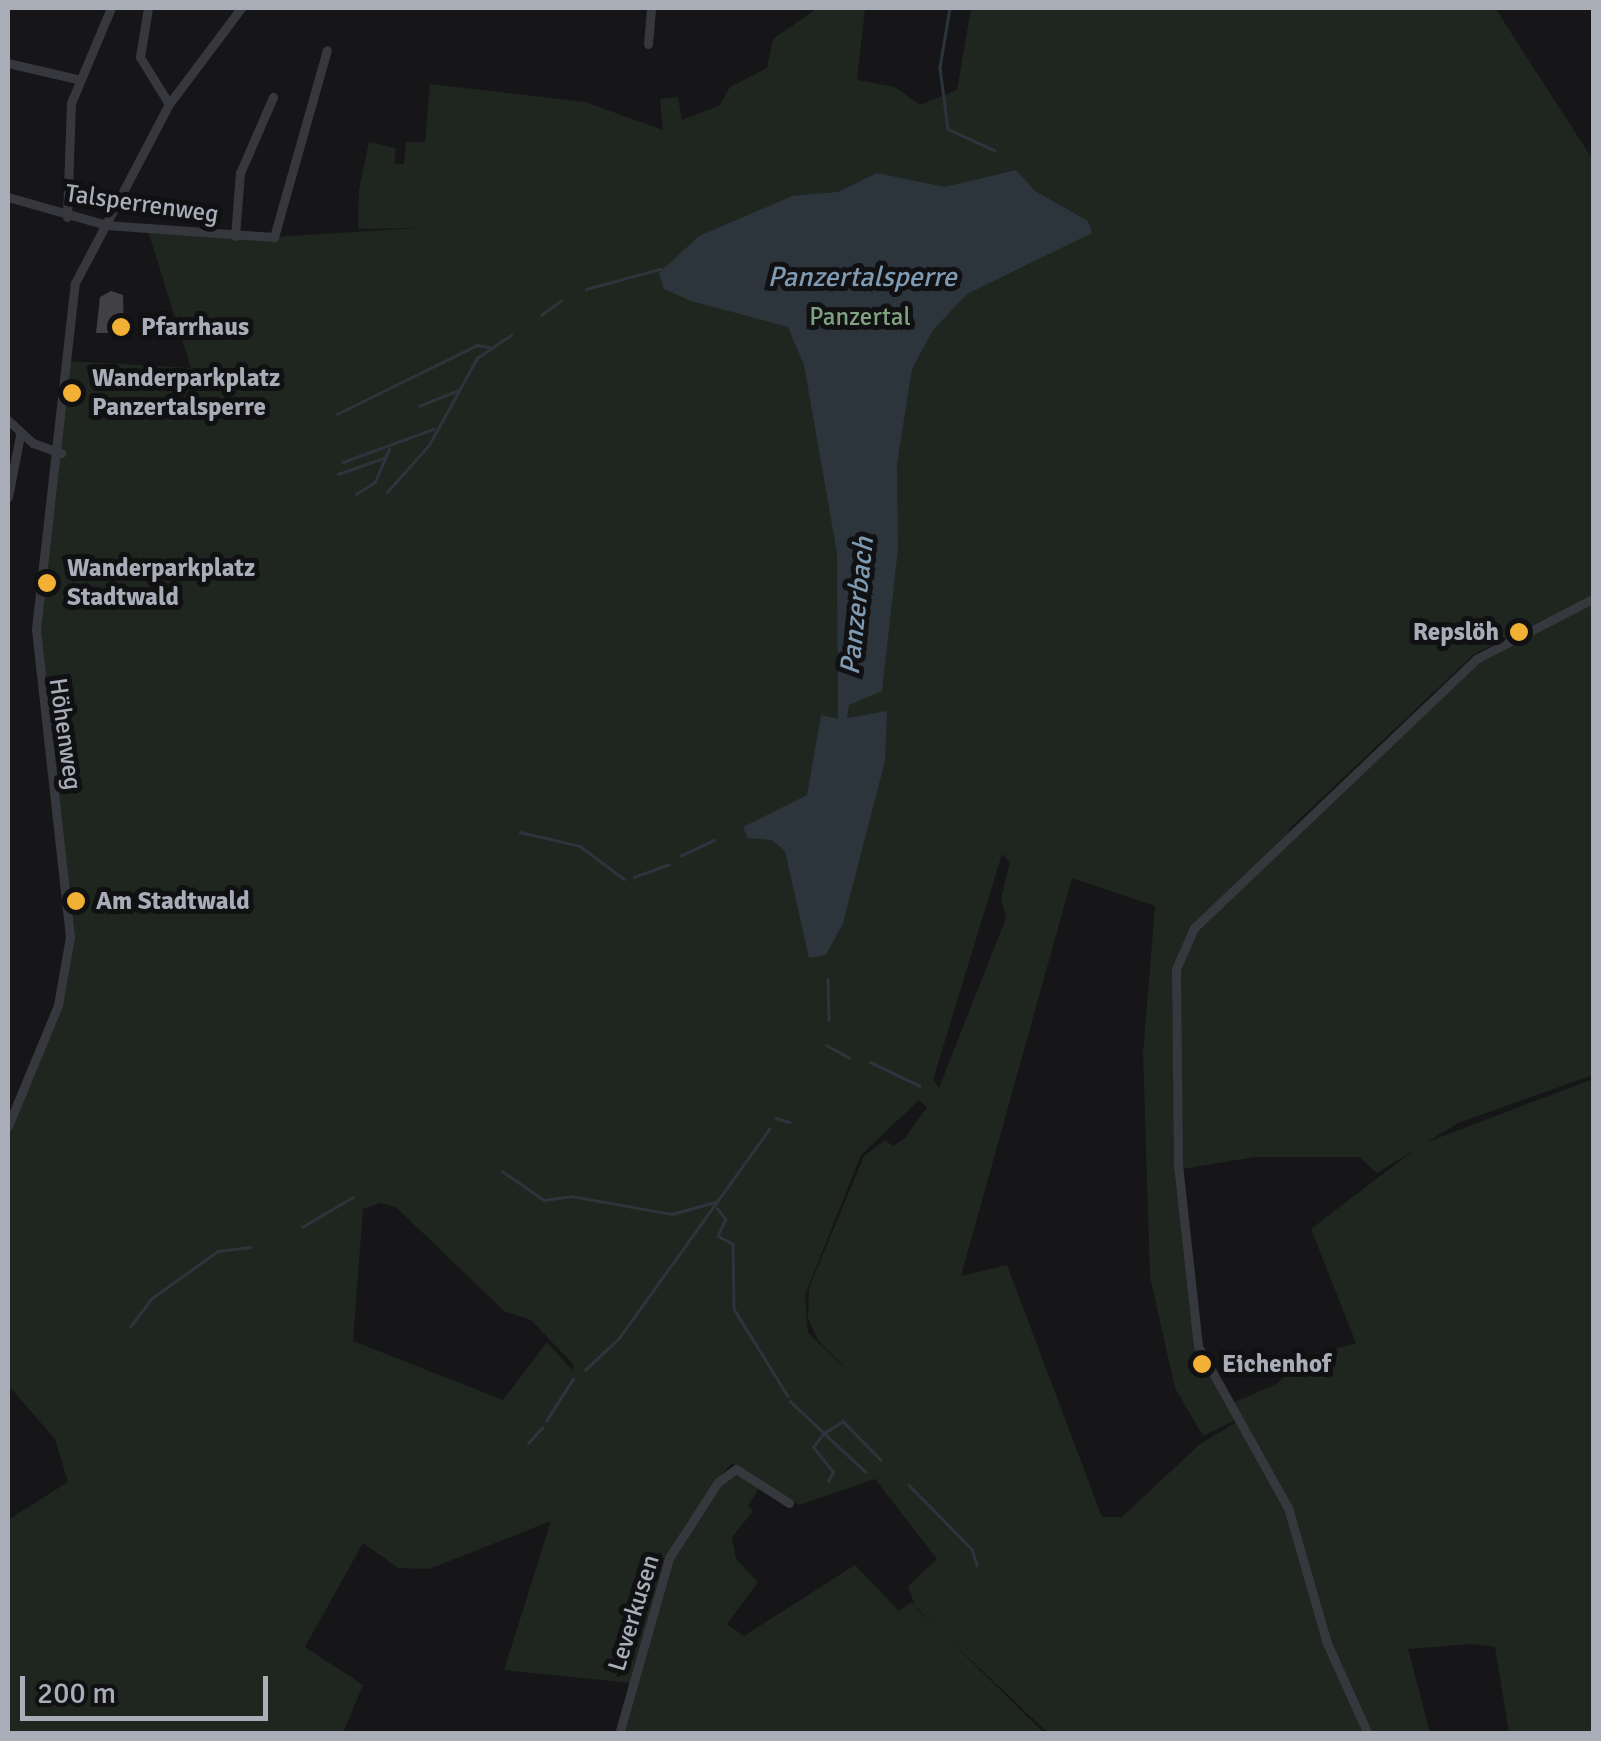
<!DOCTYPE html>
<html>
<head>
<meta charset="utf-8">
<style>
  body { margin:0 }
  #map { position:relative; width:1601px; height:1741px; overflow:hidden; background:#161618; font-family:Signika,sans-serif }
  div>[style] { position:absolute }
  .green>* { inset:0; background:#1e261f }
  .water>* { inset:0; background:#2c353c }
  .stream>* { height:2.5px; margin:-1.25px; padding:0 1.25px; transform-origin:1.25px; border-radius:1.25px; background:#2c353c }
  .building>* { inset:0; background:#404145 }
  .street>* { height:9px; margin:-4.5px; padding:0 4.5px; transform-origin:4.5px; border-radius:4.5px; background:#37383d }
  .dots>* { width:28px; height:28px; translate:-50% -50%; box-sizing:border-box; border:5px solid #111113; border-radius:50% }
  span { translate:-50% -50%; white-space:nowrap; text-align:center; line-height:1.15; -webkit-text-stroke:10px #111113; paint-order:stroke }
  .street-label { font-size:25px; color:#a8adb8 }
  .park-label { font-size:25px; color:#7fa381 }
  .poi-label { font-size:25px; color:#a8adb8; font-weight:700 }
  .left { translate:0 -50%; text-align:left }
  .right { translate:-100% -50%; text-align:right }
  .water-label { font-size:28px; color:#7f9bb3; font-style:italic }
  .frame { position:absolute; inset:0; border:10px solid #a8adb8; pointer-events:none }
  .scale { position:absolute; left:20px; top:1676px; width:248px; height:45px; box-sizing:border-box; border:5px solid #a8adb8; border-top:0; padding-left:12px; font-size:30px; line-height:35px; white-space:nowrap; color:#a8adb8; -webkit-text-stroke:8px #111113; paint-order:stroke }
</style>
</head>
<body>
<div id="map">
  <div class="green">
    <i style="clip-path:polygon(evenodd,818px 8px,865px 8px,857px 80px,895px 87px,920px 105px,957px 90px,971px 8px,1495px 8px,1593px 160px,1593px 595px,1474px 654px,1287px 831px,1297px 832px,1489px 654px,1593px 601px,1593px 1075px,1458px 1123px,1377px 1173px,1359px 1157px,1256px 1157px,1181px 1169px,1172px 980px,1175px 1155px,1199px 1357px,1235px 1420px,1203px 1436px,1175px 1388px,1150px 1277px,1143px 1054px,1155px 906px,1072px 878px,961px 1276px,1007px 1265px,1102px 1517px,1122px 1517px,1200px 1444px,1237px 1422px,1279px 1493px,1312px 1603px,1366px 1733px,1048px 1733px,916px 1608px,908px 1586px,937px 1559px,875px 1479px,799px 1505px,732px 1463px,716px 1481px,731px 1474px,762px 1483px,748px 1506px,753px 1511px,732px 1537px,736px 1559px,758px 1582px,727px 1624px,744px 1636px,855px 1565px,899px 1611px,911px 1602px,1044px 1733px,621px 1733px,631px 1683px,504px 1670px,551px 1521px,429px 1569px,398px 1568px,363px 1543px,305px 1647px,363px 1685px,343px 1733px,8px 1734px,8px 1520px,68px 1482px,55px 1439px,8px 1385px,8px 1126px,37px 1064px,67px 963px,67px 878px,36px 666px,67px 361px,191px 368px,148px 231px,274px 237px,418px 228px,358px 229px,359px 189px,369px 142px,396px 148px,394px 164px,404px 164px,406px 142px,425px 142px,430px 84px,585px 102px,663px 130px,660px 99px,678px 97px,682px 120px,719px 106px,730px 87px,767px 68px,773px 39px,818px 8px,1002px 854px,1010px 862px,1001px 899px,1006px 918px,939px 1088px,933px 1080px,1002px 854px,818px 8px,919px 1100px,927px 1107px,905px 1138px,893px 1146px,885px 1140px,864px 1156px,809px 1288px,808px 1319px,818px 1340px,853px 1376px,808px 1333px,805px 1295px,861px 1155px,919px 1100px,818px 8px,380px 1203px,396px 1207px,504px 1311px,531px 1320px,574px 1365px,572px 1370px,547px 1342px,503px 1400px,353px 1341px,363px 1209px,380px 1203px)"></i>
    <i style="clip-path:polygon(1593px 1079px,1593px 1733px,1509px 1733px,1495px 1647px,1471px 1644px,1408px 1649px,1430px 1733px,1371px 1733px,1330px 1643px,1290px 1503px,1233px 1403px,1276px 1384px,1306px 1358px,1356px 1343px,1311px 1229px,1422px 1144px)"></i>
  </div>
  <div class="water">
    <i style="clip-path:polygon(1016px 170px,1035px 191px,1088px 221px,1092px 233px,967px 294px,933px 330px,912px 369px,897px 464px,898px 549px,882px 691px,849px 705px,847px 718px,887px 711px,885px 761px,843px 923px,826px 955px,809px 958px,785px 851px,772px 840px,748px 838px,743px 827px,807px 795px,821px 715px,838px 719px,837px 553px,804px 365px,788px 327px,691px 301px,664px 289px,659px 273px,699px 236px,792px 196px,838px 192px,877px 173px,945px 187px)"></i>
  </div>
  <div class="stream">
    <i style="left:950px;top:8px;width:61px;rotate:99.5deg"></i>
    <i style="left:940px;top:68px;width:62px;rotate:82.5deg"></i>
    <i style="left:948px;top:129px;width:51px;rotate:24.5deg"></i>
    <i style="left:586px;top:289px;width:77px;rotate:-15.1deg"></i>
    <i style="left:541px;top:315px;width:24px;rotate:-36deg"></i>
    <i style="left:419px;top:406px;width:43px;rotate:-21.8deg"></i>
    <i style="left:337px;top:414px;width:156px;rotate:-26.2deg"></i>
    <i style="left:477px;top:345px;width:12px;rotate:9deg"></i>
    <i style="left:343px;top:462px;width:96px;rotate:-20.1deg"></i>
    <i style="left:338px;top:474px;width:49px;rotate:-19.2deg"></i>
    <i style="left:387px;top:492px;width:63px;rotate:-48.2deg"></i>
    <i style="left:429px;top:445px;width:99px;rotate:-61.1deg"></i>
    <i style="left:477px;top:358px;width:41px;rotate:-34.1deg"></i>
    <i style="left:356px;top:494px;width:22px;rotate:-32deg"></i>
    <i style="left:375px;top:482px;width:36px;rotate:-67deg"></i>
    <i style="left:1593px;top:739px;width:1px;rotate:-45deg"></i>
    <i style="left:520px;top:832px;width:62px;rotate:13.1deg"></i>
    <i style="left:580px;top:846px;width:55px;rotate:36.9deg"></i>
    <i style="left:680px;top:856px;width:38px;rotate:-25deg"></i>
    <i style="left:634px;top:877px;width:37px;rotate:-20deg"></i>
    <i style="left:828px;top:979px;width:41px;rotate:88.6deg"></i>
    <i style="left:826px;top:1045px;width:27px;rotate:28deg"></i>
    <i style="left:870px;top:1062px;width:55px;rotate:25.6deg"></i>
    <i style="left:776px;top:1118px;width:14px;rotate:17deg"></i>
    <i style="left:502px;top:1171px;width:51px;rotate:34.6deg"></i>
    <i style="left:544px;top:1200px;width:27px;rotate:-8deg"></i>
    <i style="left:571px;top:1196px;width:103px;rotate:10.1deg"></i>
    <i style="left:672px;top:1214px;width:45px;rotate:-15.6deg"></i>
    <i style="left:717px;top:1208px;width:14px;rotate:51deg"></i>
    <i style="left:726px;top:1219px;width:19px;rotate:115deg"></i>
    <i style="left:718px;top:1236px;width:17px;rotate:28deg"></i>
    <i style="left:733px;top:1244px;width:65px;rotate:89.1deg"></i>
    <i style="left:734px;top:1309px;width:102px;rotate:58.2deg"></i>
    <i style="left:302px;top:1227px;width:59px;rotate:-30.5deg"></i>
    <i style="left:130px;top:1327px;width:36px;rotate:-53deg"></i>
    <i style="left:152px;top:1298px;width:81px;rotate:-35.5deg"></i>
    <i style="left:218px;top:1251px;width:32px;rotate:-7deg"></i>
    <i style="left:585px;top:1370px;width:47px;rotate:-43.3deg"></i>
    <i style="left:619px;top:1338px;width:257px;rotate:-54.3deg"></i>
    <i style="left:790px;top:1401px;width:47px;rotate:43.3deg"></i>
    <i style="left:824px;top:1433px;width:22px;rotate:-32deg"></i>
    <i style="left:843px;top:1421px;width:54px;rotate:45.7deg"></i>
    <i style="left:546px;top:1421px;width:50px;rotate:-57.3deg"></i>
    <i style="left:528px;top:1443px;width:21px;rotate:-47deg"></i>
    <i style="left:828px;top:1481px;width:10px;rotate:-61deg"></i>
    <i style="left:833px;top:1472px;width:32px;rotate:-129deg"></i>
    <i style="left:813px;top:1447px;width:18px;rotate:-52deg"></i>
    <i style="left:824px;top:1433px;width:57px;rotate:42.9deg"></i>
    <i style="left:909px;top:1485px;width:90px;rotate:45.5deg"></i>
    <i style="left:972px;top:1549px;width:17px;rotate:73deg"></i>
  </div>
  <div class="building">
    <i style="clip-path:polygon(111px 291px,123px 295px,124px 333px,96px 333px,100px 297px)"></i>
  </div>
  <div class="street">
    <i style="left:148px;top:8px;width:50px;rotate:99.3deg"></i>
    <i style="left:140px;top:57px;width:55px;rotate:58.3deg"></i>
    <i style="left:648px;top:44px;width:36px;rotate:-85deg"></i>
    <i style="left:8px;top:63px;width:70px;rotate:13.2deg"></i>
    <i style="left:8px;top:197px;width:102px;rotate:15.9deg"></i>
    <i style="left:106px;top:225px;width:168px;rotate:4.1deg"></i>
    <i style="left:274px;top:237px;width:194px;rotate:-74.2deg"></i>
    <i style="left:67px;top:217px;width:114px;rotate:-88deg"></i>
    <i style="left:71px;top:103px;width:103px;rotate:-67.2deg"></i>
    <i style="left:235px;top:236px;width:63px;rotate:-85.5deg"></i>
    <i style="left:240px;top:173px;width:83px;rotate:-66.5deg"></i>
    <i style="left:8px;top:420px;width:34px;rotate:43deg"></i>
    <i style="left:33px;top:443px;width:30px;rotate:20deg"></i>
    <i style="left:8px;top:497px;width:63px;rotate:-79deg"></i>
    <i style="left:8px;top:1126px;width:131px;rotate:-67.5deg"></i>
    <i style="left:58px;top:1005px;width:69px;rotate:-80deg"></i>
    <i style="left:70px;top:937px;width:310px;rotate:-96.3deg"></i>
    <i style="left:36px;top:629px;width:348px;rotate:-83.6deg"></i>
    <i style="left:75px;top:283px;width:202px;rotate:-62.3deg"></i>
    <i style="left:169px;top:104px;width:120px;rotate:-53.1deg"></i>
    <i style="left:619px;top:1734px;width:183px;rotate:-74.1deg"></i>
    <i style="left:669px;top:1558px;width:90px;rotate:-57.2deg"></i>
    <i style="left:718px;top:1482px;width:22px;rotate:-36deg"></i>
    <i style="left:736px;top:1469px;width:63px;rotate:32.7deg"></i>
    <i style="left:1368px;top:1734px;width:100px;rotate:-114.3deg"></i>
    <i style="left:1327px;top:1643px;width:141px;rotate:-106.1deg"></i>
    <i style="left:1288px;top:1508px;width:185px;rotate:-119.1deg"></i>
    <i style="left:1198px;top:1346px;width:183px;rotate:-96.3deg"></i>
    <i style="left:1178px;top:1164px;width:195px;rotate:-90.6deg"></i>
    <i style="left:1176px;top:969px;width:45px;rotate:-66.3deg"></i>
    <i style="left:1194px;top:928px;width:390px;rotate:-43.6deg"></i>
    <i style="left:1476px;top:659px;width:133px;rotate:-27.3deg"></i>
  </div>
  <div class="dots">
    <i style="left:121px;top:327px;background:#f2b134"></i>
    <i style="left:72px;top:393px;background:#f2b134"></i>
    <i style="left:47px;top:583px;background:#f2b134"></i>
    <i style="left:1519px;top:632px;background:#f2b134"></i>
    <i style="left:76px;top:901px;background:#f2b134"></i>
    <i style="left:1202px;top:1364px;background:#f2b134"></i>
  </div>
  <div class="street-label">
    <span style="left:142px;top:204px;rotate:8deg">Talsperrenweg</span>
    <span style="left:65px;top:734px;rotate:82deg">Höhenweg</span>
    <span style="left:634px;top:1613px;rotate:-73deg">Leverkusen</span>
  </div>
  <div class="park-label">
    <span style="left:860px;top:317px">Panzertal</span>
  </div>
  <div class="poi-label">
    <span class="left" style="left:141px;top:327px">Pfarrhaus</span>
    <span class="left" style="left:92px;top:393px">Wanderparkplatz<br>Panzertalsperre</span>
    <span class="left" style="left:67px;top:583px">Wanderparkplatz<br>Stadtwald</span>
    <span class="right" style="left:1499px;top:632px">Repslöh</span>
    <span class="left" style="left:96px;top:901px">Am Stadtwald</span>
    <span class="left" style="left:1222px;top:1364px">Eichenhof</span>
  </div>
  <div class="water-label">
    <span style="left:862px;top:277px">Panzertalsperre</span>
    <span style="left:857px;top:606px;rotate:-84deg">Panzerbach</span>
  </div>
  <div class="frame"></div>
  <div class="scale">200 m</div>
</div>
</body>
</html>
